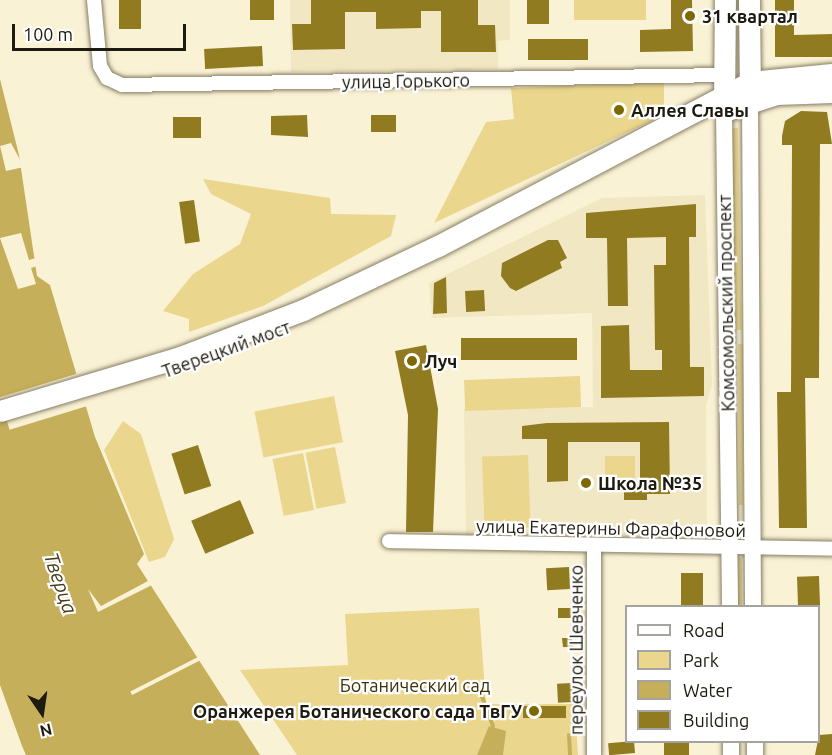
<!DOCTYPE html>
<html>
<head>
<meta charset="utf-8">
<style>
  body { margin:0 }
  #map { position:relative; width:832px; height:755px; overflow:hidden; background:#faf2d5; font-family:Ubuntu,sans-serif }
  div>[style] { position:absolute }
  .built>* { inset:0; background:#f1e7c2 }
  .green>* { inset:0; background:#ead68d; transform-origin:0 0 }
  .water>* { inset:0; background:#c6af5a }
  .pier>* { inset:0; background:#faf2d5; transform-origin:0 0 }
  .stream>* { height:4px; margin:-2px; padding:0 2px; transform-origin:2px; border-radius:2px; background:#c6af5a }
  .building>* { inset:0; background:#917b20; transform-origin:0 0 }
  .roads { filter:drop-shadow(0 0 2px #867e63) drop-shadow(0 0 2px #867e63) }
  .minor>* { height:14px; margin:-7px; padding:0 7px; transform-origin:7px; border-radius:7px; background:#fff }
  .tertiary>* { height:16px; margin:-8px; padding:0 8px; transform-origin:8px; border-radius:8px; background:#fff }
  .primary>* { height:21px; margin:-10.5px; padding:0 10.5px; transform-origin:10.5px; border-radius:10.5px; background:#fff }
  .dots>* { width:16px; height:16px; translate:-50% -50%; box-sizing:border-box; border:3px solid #fff; border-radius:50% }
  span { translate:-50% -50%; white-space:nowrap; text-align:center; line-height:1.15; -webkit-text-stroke:4.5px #fff; paint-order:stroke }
  .poi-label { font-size:18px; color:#1d1a0f; font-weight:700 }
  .left { translate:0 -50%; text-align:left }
  .right { translate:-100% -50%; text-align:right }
  .street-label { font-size:18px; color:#1d1a0f }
  .park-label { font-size:18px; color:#3a310a }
  .water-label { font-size:20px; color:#463d18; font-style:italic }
  .legend { position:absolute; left:625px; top:605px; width:195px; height:138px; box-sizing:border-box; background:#fff; border:2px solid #a5a39f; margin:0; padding:8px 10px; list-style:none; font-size:18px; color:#1d1a0f }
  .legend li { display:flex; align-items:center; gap:12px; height:30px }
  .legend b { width:30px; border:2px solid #a5a39f }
  .north { position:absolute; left:12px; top:683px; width:60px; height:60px; -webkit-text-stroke:4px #fff; paint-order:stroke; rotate:167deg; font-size:16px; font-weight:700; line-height:24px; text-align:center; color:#1d1a0f }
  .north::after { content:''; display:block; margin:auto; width:21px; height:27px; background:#1d1a0f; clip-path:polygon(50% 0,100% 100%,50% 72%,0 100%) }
  .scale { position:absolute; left:12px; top:24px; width:174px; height:27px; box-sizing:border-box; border:3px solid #1d1a0f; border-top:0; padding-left:8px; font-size:18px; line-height:21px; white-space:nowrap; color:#1d1a0f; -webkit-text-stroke:4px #fff; paint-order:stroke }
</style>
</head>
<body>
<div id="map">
  <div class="built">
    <i style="clip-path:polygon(290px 0,510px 0,510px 40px,498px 41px,498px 69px,291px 72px)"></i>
    <i style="clip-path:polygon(705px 195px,712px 385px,706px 405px,707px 534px,466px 537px,464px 409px,593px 407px,592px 313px,432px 318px,429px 283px,602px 198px)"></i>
  </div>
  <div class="green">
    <i style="left:574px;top:0;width:72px;height:20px"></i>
    <i style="clip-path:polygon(664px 82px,664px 115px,434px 223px,486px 122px,514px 119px,511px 88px)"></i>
    <i style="left:738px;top:128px;width:202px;height:6px;rotate:89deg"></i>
    <i style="clip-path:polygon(203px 179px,330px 198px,331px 214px,396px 215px,391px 236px,263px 306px,189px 332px,189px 319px,163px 311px,193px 274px,240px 244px,251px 214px,211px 194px)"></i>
    <i style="clip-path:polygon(738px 344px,743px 344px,743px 505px,739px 505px)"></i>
    <i style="left:580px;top:376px;width:31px;height:116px;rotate:88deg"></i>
    <i style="left:334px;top:396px;width:47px;height:81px;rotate:79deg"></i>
    <i style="clip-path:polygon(123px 421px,141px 434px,174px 539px,165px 557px,149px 562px,104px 450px)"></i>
    <i style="left:335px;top:447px;width:57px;height:30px;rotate:79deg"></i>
    <i style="left:303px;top:453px;width:58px;height:31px;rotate:79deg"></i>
    <i style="left:528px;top:455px;width:73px;height:46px;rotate:88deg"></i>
    <i style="left:605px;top:456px;width:30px;height:36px"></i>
    <i style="left:737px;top:558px;width:5px;height:48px"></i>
    <i style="clip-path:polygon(479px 608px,486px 704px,575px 704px,578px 755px,297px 755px,240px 670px,348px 665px,345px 614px)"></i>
  </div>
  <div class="water">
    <i style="clip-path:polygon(0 79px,19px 155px,37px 276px,50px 285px,95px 437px,144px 554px,137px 564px,260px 755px,26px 755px,22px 746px,0 685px)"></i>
    <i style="clip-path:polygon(489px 726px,506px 731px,503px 755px,477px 755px)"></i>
  </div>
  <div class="pier">
    <i style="clip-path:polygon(11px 143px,24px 167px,6px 171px,0 146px)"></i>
    <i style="clip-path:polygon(21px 233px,29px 260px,36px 258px,38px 266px,31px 268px,36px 284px,18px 289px,0 238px)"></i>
    <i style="left:79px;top:373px;width:34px;height:83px;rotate:73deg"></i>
    <i style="clip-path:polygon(145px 574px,152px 585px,98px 612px,88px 589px,101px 606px,148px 581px)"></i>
    <i style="left:198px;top:657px;width:4px;height:76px;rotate:63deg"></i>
  </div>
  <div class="stream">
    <i style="left:477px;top:683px;width:46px;rotate:69.6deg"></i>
    <i style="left:569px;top:735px;width:20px;rotate:87deg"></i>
  </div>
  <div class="building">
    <i style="left:119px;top:0;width:22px;height:29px"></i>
    <i style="left:250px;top:0;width:24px;height:20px"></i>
    <i style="clip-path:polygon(311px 0,478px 0,478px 25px,495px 25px,496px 52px,441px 52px,441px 11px,421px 11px,421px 28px,376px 29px,376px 12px,345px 12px,345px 49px,293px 50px,292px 24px,311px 24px)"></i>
    <i style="left:527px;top:0;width:22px;height:24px"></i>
    <i style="clip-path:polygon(671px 0,692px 0,693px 51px,640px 52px,640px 30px,671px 29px)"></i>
    <i style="clip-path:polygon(775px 0,794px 0,794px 35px,832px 34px,832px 57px,775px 57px)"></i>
    <i style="left:588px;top:39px;width:21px;height:60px;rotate:90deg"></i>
    <i style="left:262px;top:46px;width:20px;height:58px;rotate:87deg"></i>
    <i style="clip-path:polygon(801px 111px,827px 112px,832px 144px,820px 144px,819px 378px,805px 378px,807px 528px,779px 528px,777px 392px,791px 392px,792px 145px,782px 145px,782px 136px,785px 121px)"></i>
    <i style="clip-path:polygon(307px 115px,308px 137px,271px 135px,271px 116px)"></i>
    <i style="left:371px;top:115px;width:25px;height:17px"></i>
    <i style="left:173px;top:117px;width:28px;height:21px"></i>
    <i style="left:194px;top:200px;width:42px;height:15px;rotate:82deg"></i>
    <i style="clip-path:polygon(696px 204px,696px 237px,689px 237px,690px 367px,704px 367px,704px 396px,601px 398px,601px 326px,629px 325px,630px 370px,662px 370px,662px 350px,655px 350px,654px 265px,666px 265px,666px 237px,627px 238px,628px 306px,608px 306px,607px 238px,586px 238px,586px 213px)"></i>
    <i style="clip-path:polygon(548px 240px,558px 240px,567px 258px,560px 262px,562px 268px,516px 291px,510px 288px,501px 276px,502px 263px)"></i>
    <i style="clip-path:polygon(446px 277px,447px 313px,433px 314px,434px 283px)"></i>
    <i style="left:484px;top:290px;width:21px;height:19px;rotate:87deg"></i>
    <i style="left:461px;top:338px;width:116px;height:22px"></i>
    <i style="clip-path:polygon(426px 345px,438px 409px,433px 532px,406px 532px,408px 415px,395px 351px)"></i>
    <i style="clip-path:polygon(669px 422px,670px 494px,647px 494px,647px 500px,624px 500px,624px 490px,640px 489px,640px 442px,568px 442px,568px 481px,547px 482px,547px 439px,522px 439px,522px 426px,547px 423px)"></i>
    <i style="left:198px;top:445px;width:43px;height:28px;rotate:72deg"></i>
    <i style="left:240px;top:500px;width:36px;height:53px;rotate:67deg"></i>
    <i style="left:569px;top:567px;width:22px;height:23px;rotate:87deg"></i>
    <i style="left:681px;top:573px;width:22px;height:33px"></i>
    <i style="left:819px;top:576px;width:30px;height:22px;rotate:88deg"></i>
    <i style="left:571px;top:608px;width:10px;height:13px;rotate:90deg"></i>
    <i style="clip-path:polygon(562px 638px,572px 638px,573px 647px,563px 647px)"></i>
    <i style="left:572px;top:683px;width:19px;height:15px;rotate:87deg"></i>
    <i style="left:523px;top:706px;width:43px;height:12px"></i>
    <i style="clip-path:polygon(832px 734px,832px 755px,815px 755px,819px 735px)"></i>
    <i style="left:634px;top:741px;width:12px;height:26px;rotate:85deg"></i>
    <i style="left:664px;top:741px;width:25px;height:14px"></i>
  </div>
  <div class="roads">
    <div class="minor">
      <i style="left:94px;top:0;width:66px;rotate:84.8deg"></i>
      <i style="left:100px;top:66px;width:14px;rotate:60deg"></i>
      <i style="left:107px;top:78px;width:17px;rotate:25deg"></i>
      <i style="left:122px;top:85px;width:602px;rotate:-0.95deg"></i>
      <i style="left:389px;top:541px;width:443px;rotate:1deg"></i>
      <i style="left:594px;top:755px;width:210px;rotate:-90deg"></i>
    </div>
    <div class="tertiary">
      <i style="left:750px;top:99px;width:507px;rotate:89.66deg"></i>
      <i style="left:724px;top:111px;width:495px;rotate:89.3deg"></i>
      <i style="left:731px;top:742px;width:13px;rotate:90deg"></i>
      <i style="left:755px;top:742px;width:13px;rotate:90deg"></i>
    </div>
    <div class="primary">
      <i style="left:749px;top:0;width:96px;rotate:89.4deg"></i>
      <i style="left:724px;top:108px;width:108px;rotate:-89.5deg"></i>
      <i style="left:724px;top:111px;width:55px;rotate:-18.1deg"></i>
      <i style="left:776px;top:94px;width:56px;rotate:-2deg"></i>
      <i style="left:0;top:411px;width:188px;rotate:-16.7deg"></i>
      <i style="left:180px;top:357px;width:132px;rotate:-20.9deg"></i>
      <i style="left:303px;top:310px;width:149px;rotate:-25.4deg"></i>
      <i style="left:438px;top:246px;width:352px;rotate:-27.7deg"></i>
      <i style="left:750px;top:82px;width:82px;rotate:-5.6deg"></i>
    </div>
  </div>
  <div class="dots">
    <i style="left:690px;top:16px;background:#7e6800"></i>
    <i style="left:619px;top:110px;background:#7e6800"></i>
    <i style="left:412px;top:361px;background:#7e6800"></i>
    <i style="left:586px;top:483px;background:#7e6800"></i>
    <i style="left:534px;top:711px;background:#7e6800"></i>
  </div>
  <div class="poi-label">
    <span class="left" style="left:702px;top:16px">31 квартал</span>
    <span class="left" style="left:631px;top:110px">Аллея Славы</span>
    <span class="left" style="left:424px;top:361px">Луч</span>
    <span class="left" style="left:598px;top:483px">Школа №35</span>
    <span class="right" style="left:522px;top:711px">Оранжерея Ботанического сада ТвГУ</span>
  </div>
  <div class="street-label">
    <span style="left:406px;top:81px;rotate:-1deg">улица Горького</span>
    <span style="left:726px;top:303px;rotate:-91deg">Комсомольский проспект</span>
    <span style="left:226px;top:349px;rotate:-20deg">Тверецкий мост</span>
    <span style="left:611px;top:528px;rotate:1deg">улица Екатерины Фарафоновой</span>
    <span style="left:576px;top:650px;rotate:-90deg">переулок Шевченко</span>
  </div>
  <div class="park-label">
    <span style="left:415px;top:685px">Ботанический сад</span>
  </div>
  <div class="water-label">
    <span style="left:61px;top:583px;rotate:71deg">Тверца</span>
  </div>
  <ul class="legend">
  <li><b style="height:8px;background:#fff"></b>Road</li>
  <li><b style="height:16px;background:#ead68d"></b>Park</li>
  <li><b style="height:16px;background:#c6af5a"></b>Water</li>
  <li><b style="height:16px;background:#917b20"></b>Building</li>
  </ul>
  <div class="north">N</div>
  <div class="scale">100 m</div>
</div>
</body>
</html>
